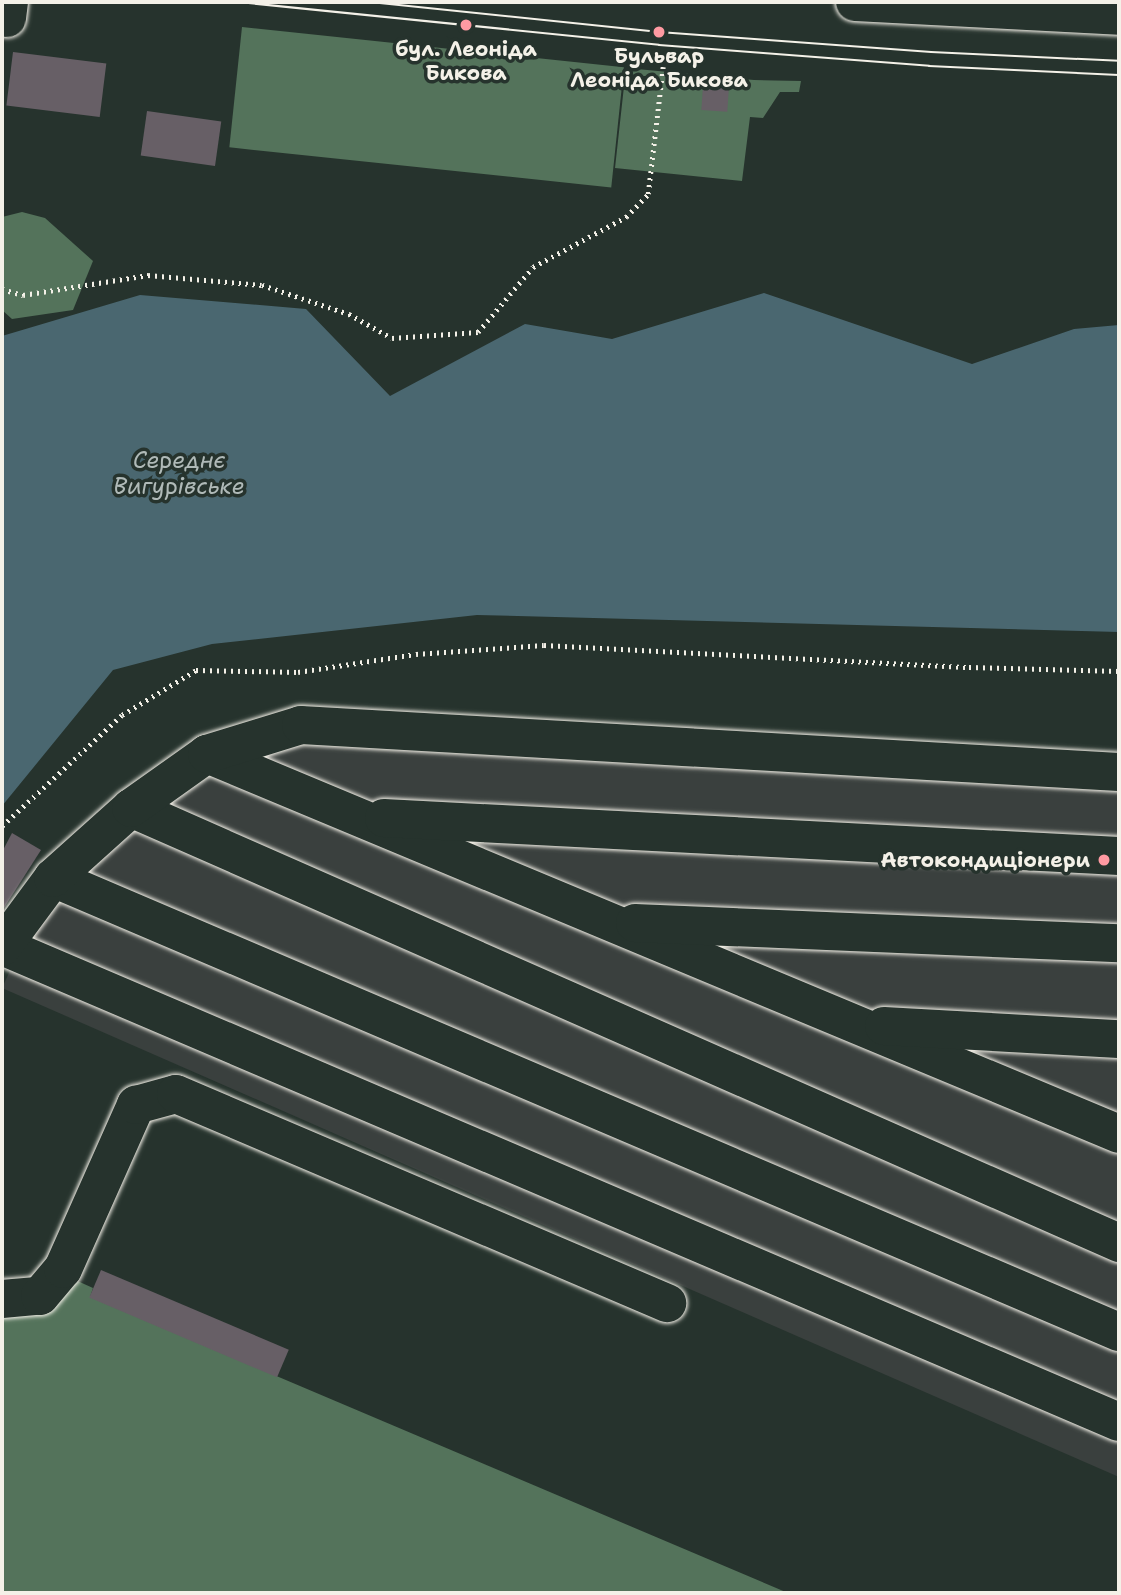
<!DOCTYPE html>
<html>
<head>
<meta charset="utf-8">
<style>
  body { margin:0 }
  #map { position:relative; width:1121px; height:1595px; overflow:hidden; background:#26332d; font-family:"Shantell Sans",sans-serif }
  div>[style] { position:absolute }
  .built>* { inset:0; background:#3a403e }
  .green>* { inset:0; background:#54735b; transform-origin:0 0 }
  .water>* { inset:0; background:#4a6770 }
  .building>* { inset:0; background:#675f66; transform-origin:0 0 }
  .path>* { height:4.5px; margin-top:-2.25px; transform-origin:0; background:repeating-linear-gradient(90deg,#f4f1e8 0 2px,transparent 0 7px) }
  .roads { filter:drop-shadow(0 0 2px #f4f1e8) drop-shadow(0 0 2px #f4f1e8) }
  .minor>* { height:38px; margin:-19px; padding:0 19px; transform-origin:19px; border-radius:19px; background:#26332d }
  .tram>* { height:2px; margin:-1px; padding:0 1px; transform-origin:1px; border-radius:1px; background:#f4f1e8 }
  .dots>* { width:19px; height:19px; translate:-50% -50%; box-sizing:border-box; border:4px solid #26332d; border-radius:50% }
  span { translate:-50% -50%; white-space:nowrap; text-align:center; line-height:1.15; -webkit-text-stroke:7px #26332d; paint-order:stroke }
  .poi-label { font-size:21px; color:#f4f1e8; font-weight:700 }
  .right { translate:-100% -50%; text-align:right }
  .water-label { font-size:23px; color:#b0bab8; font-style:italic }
  .frame { position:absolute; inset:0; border:4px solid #f4f1e8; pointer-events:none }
</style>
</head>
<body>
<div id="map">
  <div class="built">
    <i style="clip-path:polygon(301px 725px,1119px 772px,1119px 1477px,2px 988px,53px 878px,131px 808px)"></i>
  </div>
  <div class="green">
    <i style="left:242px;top:27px;width:384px;height:121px;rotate:6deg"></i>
    <i style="clip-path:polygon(626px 68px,754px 80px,801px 81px,799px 92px,780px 92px,763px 118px,750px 117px,742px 181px,615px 168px)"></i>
    <i style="clip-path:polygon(22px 212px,45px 218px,93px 261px,73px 310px,12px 319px,2px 310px,2px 217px)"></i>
    <i style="clip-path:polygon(73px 1279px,93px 1288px,90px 1297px,788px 1593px,2px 1593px,2px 1310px)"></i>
  </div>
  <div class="water">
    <i style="clip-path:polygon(764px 293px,972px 364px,1074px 329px,1119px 325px,1119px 632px,477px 615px,212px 644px,113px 670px,2px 806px,2px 336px,140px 295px,306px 309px,390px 396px,525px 324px,612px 339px)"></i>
  </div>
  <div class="building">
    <i style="left:13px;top:52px;width:94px;height:54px;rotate:7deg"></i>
    <i style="left:703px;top:86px;width:26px;height:24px;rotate:4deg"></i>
    <i style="left:147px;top:111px;width:75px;height:45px;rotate:8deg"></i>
    <i style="clip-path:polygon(12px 833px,41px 850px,2px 911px,2px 852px)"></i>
    <i style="left:101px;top:1270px;width:204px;height:30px;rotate:23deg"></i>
  </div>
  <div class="path">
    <i style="left:2px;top:289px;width:22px;rotate:16deg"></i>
    <i style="left:23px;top:295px;width:127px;rotate:-9.1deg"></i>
    <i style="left:148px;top:275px;width:114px;rotate:5deg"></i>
    <i style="left:262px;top:285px;width:92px;rotate:18.4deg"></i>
    <i style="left:349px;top:314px;width:49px;rotate:29.2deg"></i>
    <i style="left:392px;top:338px;width:86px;rotate:-4deg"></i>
    <i style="left:478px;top:332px;width:85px;rotate:-49.8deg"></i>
    <i style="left:533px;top:267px;width:106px;rotate:-28.3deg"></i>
    <i style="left:626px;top:217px;width:32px;rotate:-46deg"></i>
    <i style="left:648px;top:194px;width:128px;rotate:-83.3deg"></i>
    <i style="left:2px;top:826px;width:163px;rotate:-42.8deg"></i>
    <i style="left:122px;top:715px;width:87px;rotate:-31.3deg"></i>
    <i style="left:196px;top:670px;width:102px;rotate:1.1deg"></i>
    <i style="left:298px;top:672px;width:119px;rotate:-8.7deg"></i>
    <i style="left:416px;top:654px;width:128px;rotate:-4deg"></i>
    <i style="left:544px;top:645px;width:426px;rotate:3deg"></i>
    <i style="left:969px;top:667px;width:150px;rotate:1.5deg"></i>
  </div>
  <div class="roads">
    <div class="minor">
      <i style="left:855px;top:2px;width:264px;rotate:3deg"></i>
      <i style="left:7px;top:18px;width:16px;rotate:-83deg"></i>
      <i style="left:207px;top:754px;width:988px;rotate:22.62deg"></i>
      <i style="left:131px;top:808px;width:1080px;rotate:23.76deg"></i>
      <i style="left:384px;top:818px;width:736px;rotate:2.96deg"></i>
      <i style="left:53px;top:878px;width:1159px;rotate:23.07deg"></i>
      <i style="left:635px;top:923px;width:484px;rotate:2.4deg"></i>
      <i style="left:2px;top:946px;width:1214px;rotate:23.08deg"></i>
      <i style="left:2px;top:947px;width:86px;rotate:-53.5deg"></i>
      <i style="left:53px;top:878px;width:105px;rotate:-41.9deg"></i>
      <i style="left:131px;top:808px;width:93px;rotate:-35.4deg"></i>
      <i style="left:207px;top:754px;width:98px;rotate:-17.1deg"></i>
      <i style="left:301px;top:725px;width:819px;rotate:3.29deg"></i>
      <i style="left:884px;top:1026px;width:235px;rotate:3.2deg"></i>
      <i style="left:2px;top:1299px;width:38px;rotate:-5deg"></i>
      <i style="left:40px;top:1296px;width:35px;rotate:-50deg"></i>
      <i style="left:63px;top:1269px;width:180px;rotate:-66deg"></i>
      <i style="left:136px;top:1105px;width:41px;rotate:-15.4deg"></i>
      <i style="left:176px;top:1094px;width:534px;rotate:23.06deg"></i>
    </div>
  </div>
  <div class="tram">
    <i style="left:238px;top:2px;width:423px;rotate:5.8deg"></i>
    <i style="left:659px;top:45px;width:271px;rotate:4.4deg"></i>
    <i style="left:929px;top:66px;width:190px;rotate:2.7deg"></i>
    <i style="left:370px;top:2px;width:291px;rotate:5.9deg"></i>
    <i style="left:659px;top:32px;width:273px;rotate:4.2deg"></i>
    <i style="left:931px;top:52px;width:188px;rotate:2.7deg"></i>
  </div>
  <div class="dots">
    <i style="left:466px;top:25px;background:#ff9aa2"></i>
    <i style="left:659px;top:32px;background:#ff9aa2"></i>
    <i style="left:1104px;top:860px;background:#ff9aa2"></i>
  </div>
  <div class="poi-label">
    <span style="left:466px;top:61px">бул. Леоніда<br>Бикова</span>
    <span style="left:659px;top:68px">Бульвар<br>Леоніда Бикова</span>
    <span class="right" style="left:1090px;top:860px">Автокондиціонери</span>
  </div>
  <div class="water-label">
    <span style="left:179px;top:473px">Середнє<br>Вигурівське</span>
  </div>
  <div class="frame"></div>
</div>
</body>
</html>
